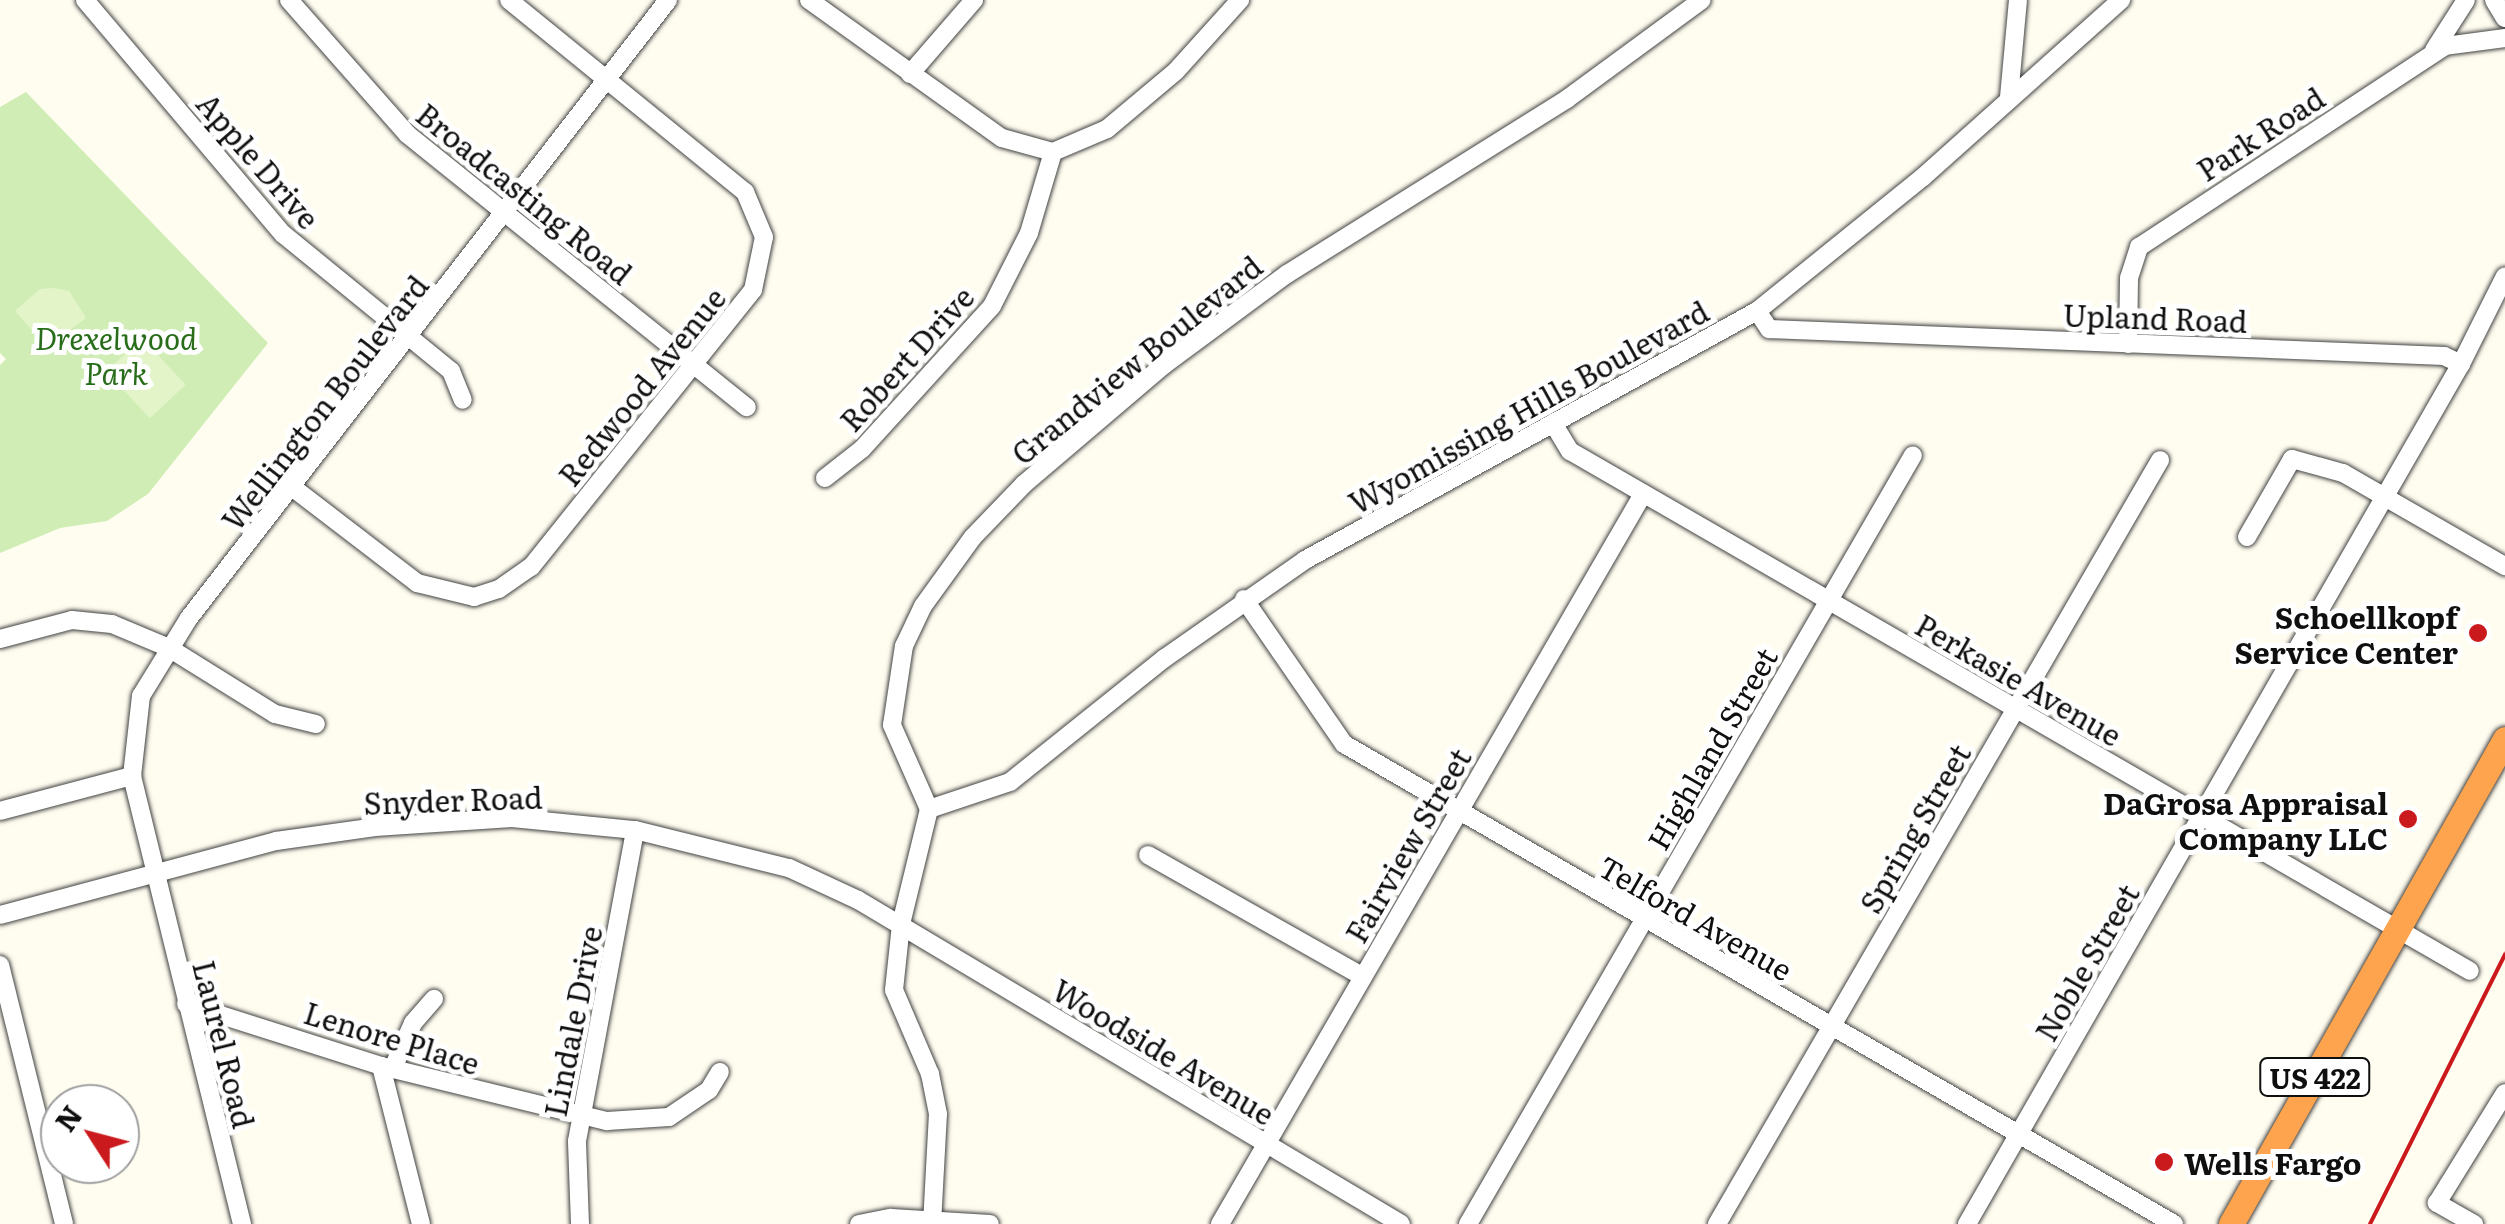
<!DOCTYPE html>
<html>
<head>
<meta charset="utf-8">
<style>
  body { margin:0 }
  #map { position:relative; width:2505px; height:1224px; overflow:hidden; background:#fffdf0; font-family:Literata,serif }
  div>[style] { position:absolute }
  .green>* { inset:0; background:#d1edb6 }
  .pitch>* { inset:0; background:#e3f4c9; transform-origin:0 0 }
  .roads { filter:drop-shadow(0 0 2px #424242) drop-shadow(0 0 2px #424242) }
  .minor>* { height:18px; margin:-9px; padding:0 9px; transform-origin:9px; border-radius:9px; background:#fff }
  .highway>* { height:25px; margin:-12.5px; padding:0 12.5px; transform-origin:12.5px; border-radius:12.5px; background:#ffa44e }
  .rail>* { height:4px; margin:-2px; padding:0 2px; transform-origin:2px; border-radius:2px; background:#cb1a1d }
  .dots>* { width:28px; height:28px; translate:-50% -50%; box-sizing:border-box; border:5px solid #fff; border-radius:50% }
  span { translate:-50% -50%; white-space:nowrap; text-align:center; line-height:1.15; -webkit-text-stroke:10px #fff; paint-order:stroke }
  .shield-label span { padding:2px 8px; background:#fff; border:2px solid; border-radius:8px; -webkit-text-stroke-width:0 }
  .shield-label { font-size:28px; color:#0f0f0f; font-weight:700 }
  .street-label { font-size:30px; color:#0f0f0f }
  .park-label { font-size:30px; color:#286d19; font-style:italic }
  .poi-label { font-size:30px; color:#0f0f0f; font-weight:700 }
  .right { translate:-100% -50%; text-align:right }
  .left { translate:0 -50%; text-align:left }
  .north { position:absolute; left:40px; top:1084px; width:100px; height:100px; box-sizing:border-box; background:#fff; border:2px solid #9f9f9f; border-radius:50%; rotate:306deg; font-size:28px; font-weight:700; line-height:40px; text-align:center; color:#0f0f0f }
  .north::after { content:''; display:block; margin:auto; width:35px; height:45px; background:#cb1a1d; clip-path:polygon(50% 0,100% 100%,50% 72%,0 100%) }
</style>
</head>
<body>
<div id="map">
  <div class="green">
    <i style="clip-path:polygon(26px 92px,268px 343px,148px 494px,107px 521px,60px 528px,0 553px,0 365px,6px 359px,0 353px,0 107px)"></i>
  </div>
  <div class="pitch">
    <i style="clip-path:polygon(54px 288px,69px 291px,86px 318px,47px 347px,15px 311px,40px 289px)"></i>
    <i style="left:142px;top:338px;width:64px;height:49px;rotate:47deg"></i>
  </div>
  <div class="roads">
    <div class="minor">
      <i style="left:85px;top:0;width:307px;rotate:49.8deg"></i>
      <i style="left:283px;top:234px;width:217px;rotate:39.2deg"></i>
      <i style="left:451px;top:371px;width:31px;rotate:68deg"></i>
      <i style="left:289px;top:0;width:179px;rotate:48.6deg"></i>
      <i style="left:407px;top:134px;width:436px;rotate:38.8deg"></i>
      <i style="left:809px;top:0;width:237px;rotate:35.6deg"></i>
      <i style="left:1002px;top:138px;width:53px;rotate:15.4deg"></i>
      <i style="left:1053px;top:152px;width:59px;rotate:-23.1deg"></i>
      <i style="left:1107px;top:129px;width:90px;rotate:-40deg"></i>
      <i style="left:1176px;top:71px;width:96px;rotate:-48deg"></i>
      <i style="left:2494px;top:0;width:21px;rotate:59deg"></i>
      <i style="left:2434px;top:50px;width:59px;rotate:-57.4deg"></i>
      <i style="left:910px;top:74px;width:98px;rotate:-49.1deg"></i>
      <i style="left:2009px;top:97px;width:97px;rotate:-84.7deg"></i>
      <i style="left:1757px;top:311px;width:22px;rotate:56deg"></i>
      <i style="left:1769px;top:329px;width:676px;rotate:2.29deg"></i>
      <i style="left:2444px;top:356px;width:19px;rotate:25deg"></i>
      <i style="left:2461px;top:364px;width:98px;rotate:-63.4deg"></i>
      <i style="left:2128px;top:344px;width:66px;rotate:-89.1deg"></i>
      <i style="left:2129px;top:278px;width:33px;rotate:-72deg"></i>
      <i style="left:2139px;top:247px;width:366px;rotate:-33.3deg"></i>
      <i style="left:2445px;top:46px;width:61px;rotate:-7.6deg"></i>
      <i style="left:1553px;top:423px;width:33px;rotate:59deg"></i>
      <i style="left:1570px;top:451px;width:1039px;rotate:30.02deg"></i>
      <i style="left:825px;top:478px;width:47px;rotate:-38.1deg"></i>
      <i style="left:862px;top:449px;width:193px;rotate:-47.7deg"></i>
      <i style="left:992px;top:306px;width:82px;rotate:-63.1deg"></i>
      <i style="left:1029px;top:233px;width:84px;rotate:-73.5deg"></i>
      <i style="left:292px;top:487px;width:158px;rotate:37.5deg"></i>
      <i style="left:417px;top:583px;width:59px;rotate:13.8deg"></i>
      <i style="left:474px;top:597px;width:26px;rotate:-18deg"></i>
      <i style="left:499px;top:589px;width:39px;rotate:-35deg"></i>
      <i style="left:531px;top:567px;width:355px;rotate:-51.3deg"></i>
      <i style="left:753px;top:290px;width:54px;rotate:-78.3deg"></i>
      <i style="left:764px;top:237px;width:49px;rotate:-112.9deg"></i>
      <i style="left:745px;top:192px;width:304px;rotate:-140.9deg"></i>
      <i style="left:2247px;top:537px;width:90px;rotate:-60deg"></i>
      <i style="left:2292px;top:459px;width:53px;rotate:15.4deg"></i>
      <i style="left:2343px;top:473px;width:187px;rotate:29.9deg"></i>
      <i style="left:1244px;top:599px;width:176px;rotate:55.4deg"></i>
      <i style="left:1344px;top:744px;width:959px;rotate:30.04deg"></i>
      <i style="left:0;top:639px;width:74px;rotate:-14.8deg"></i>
      <i style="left:72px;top:620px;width:40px;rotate:5.7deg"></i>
      <i style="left:112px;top:624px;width:62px;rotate:22.8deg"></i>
      <i style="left:169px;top:648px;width:125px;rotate:31.9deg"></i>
      <i style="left:275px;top:714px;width:42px;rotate:13.7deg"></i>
      <i style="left:929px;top:809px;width:85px;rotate:-18.4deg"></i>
      <i style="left:1010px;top:782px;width:198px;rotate:-38.7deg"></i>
      <i style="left:1165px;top:658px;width:171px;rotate:-35deg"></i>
      <i style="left:1305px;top:560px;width:516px;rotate:-28.85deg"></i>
      <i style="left:1757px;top:311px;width:213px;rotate:-38.9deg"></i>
      <i style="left:1923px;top:177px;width:266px;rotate:-41.8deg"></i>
      <i style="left:0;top:811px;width:137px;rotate:-14.9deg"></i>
      <i style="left:1148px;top:855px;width:246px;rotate:29.5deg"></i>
      <i style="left:0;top:915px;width:286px;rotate:-15deg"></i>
      <i style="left:276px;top:841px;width:100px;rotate:-8deg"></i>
      <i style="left:375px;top:827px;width:137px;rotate:-3.8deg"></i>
      <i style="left:512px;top:818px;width:124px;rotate:5.6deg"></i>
      <i style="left:635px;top:830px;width:159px;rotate:13.9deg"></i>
      <i style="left:789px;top:868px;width:76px;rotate:24.9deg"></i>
      <i style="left:858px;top:900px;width:632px;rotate:30.82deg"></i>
      <i style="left:0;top:965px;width:267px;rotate:76.1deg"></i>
      <i style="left:186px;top:1004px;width:205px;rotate:17.6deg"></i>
      <i style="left:381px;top:1066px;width:233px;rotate:13.7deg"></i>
      <i style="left:607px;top:1121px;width:62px;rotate:-3.7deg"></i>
      <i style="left:669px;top:1117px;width:48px;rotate:-34deg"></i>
      <i style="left:709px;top:1090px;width:21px;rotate:-59deg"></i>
      <i style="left:381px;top:1066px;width:163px;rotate:75.8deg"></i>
      <i style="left:393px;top:1068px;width:49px;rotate:-66deg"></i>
      <i style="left:413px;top:1023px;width:32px;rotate:-49deg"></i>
      <i style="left:242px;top:1224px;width:461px;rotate:-103.8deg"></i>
      <i style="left:132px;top:776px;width:81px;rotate:-83.6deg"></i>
      <i style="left:141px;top:696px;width:92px;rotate:-58.4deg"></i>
      <i style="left:189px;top:618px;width:782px;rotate:-52.22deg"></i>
      <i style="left:580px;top:1224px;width:83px;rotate:-92.1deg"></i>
      <i style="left:577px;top:1141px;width:316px;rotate:-79.4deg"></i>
      <i style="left:859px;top:1224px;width:33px;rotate:-11deg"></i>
      <i style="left:891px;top:1218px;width:99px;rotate:3.5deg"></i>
      <i style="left:932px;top:1224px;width:110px;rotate:-86.9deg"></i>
      <i style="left:938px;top:1114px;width:41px;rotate:-101.3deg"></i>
      <i style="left:930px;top:1074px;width:91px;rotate:-113.2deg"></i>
      <i style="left:894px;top:990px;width:66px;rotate:-83.9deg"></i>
      <i style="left:901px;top:924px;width:118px;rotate:-76.3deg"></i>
      <i style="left:929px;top:809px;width:92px;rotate:-113.8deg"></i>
      <i style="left:892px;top:725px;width:80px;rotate:-81.4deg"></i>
      <i style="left:904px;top:646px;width:44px;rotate:-64.6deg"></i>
      <i style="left:923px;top:606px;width:85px;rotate:-54.1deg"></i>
      <i style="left:973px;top:537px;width:74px;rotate:-46.1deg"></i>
      <i style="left:1024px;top:484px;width:184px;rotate:-40.4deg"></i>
      <i style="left:1164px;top:365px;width:153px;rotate:-36.5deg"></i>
      <i style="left:1287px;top:274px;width:330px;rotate:-32deg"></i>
      <i style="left:1567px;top:99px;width:167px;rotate:-36.3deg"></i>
      <i style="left:1220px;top:1224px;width:844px;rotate:-59.91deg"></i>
      <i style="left:1468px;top:1224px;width:888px;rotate:-59.94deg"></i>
      <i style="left:1717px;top:1224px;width:883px;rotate:-59.89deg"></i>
      <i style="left:1967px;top:1224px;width:992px;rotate:-60.13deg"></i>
      <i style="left:2474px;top:1224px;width:43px;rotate:-150.4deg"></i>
      <i style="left:2437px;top:1203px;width:129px;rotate:-58.3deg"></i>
    </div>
    <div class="highway">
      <i style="left:2231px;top:1224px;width:557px;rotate:-60.54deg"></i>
    </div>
  </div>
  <div class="rail">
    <i style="left:2370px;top:1224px;width:302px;rotate:-63.4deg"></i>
  </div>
  <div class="dots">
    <i style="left:2478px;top:633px;background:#cb1a1d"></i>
    <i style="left:2408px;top:819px;background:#cb1a1d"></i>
    <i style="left:2164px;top:1162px;background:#cb1a1d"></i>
  </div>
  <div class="shield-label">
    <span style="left:2315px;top:1077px">US 422</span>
  </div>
  <div class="street-label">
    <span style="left:2260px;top:133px;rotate:-33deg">Park Road</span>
    <span style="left:259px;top:160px;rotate:49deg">Apple Drive</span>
    <span style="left:525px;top:193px;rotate:39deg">Broadcasting Road</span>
    <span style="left:2155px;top:317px;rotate:2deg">Upland Road</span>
    <span style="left:906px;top:358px;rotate:-48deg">Robert Drive</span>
    <span style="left:1136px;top:359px;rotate:-39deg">Grandview Boulevard</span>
    <span style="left:641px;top:386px;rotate:-51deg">Redwood Avenue</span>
    <span style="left:324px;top:402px;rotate:-52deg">Wellington Boulevard</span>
    <span style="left:1528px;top:406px;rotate:-29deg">Wyomissing Hills Boulevard</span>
    <span style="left:2019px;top:679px;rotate:30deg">Perkasie Avenue</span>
    <span style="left:1711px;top:748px;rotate:-60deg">Highland Street</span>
    <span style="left:453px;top:799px;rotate:-2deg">Snyder Road</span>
    <span style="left:1914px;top:828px;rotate:-60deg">Spring Street</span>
    <span style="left:1407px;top:845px;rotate:-60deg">Fairview Street</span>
    <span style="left:1696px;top:917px;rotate:30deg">Telford Avenue</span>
    <span style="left:2086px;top:962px;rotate:-60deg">Noble Street</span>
    <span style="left:572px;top:1021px;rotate:-79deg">Lindale Drive</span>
    <span style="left:392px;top:1037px;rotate:17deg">Lenore Place</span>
    <span style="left:225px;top:1044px;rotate:76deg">Laurel Road</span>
    <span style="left:1164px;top:1051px;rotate:31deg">Woodside Avenue</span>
  </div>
  <div class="park-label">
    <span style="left:116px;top:354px">Drexelwood<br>Park</span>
  </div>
  <div class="poi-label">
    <span class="right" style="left:2458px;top:633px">Schoellkopf<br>Service Center</span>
    <span class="right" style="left:2388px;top:819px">DaGrosa Appraisal<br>Company LLC</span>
    <span class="left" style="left:2184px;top:1162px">Wells Fargo</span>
  </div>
  <div class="north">N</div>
</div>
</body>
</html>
